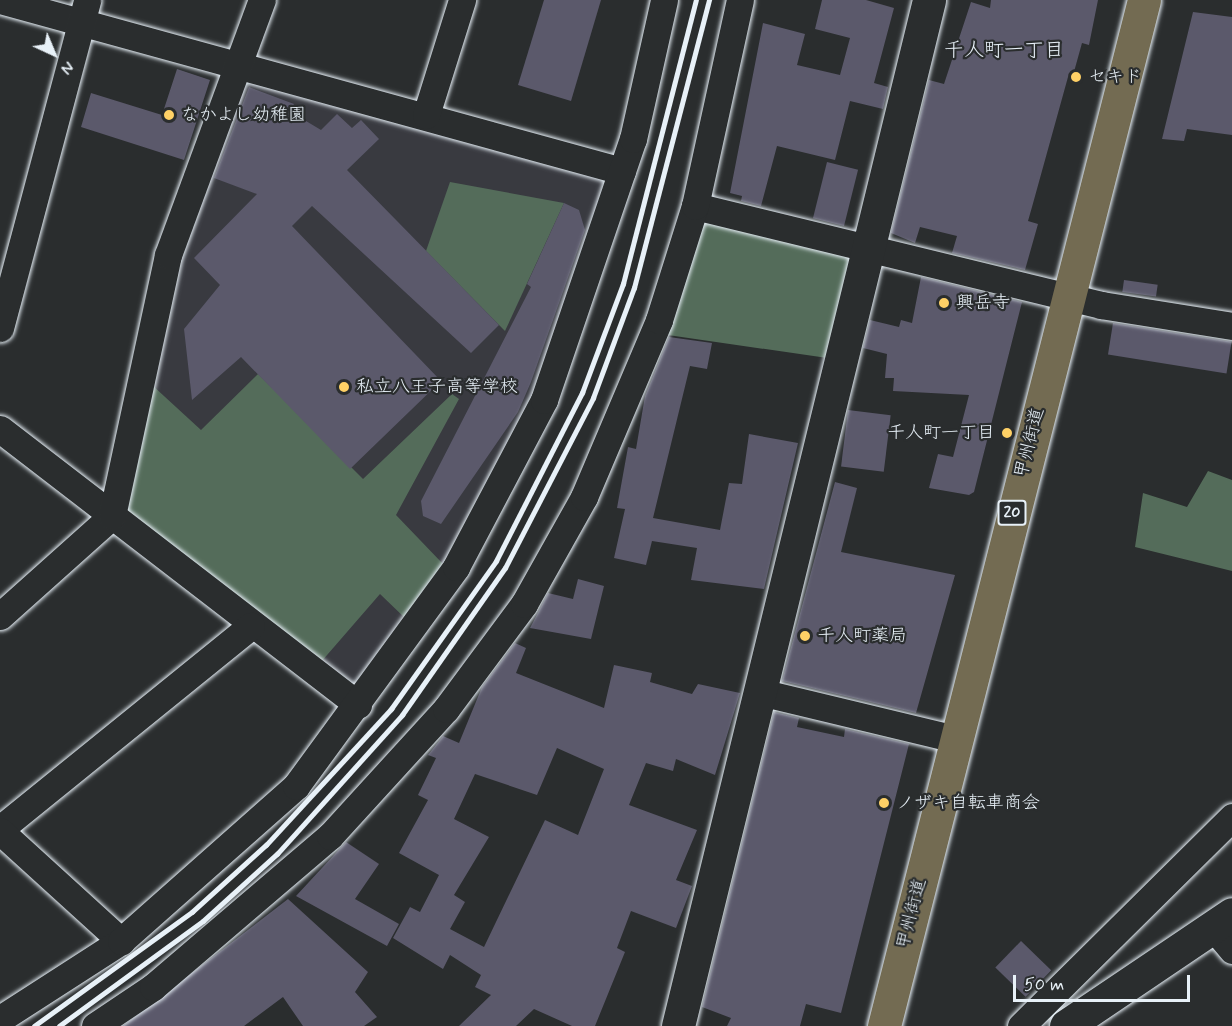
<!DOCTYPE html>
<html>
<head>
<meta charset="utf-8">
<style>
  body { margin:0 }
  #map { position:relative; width:1232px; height:1026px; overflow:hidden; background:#2a2d2e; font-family:Mynerve,"Klee One",sans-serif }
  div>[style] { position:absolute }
  .built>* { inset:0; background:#393a40 }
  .green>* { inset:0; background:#546c5a }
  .building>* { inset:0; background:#5b596b; transform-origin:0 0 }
  .roads { filter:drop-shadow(0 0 2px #e8f1f8) drop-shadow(0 0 2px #e8f1f8) }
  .street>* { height:27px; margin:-13.5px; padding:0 13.5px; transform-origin:13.5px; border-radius:13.5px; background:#2a2d2e }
  .secondary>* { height:33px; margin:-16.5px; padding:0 16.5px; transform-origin:16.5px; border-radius:16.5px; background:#2a2d2e }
  .highway>* { height:33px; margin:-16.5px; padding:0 16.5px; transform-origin:16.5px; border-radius:16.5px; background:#736b52 }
  .rail>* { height:4.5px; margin:-2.25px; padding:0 2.25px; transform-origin:2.25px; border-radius:2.25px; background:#e8f1f8 }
  .dots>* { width:16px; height:16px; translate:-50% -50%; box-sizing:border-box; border:3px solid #2a2d2e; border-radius:50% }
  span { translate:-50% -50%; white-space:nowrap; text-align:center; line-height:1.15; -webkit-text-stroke:4.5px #2a2d2e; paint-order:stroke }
  .shield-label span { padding:2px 4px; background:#2a2d2e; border:2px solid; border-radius:4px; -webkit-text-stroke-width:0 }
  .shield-label { font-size:16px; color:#e8f1f8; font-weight:700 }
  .poi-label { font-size:18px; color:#e8f1f8 }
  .left { translate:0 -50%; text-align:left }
  .right { translate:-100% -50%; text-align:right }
  .street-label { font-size:18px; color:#e8f1f8 }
  .neighbourhood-label { font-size:20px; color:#e8f1f8 }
  .north { position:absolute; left:24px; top:24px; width:60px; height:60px; -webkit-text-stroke:4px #2a2d2e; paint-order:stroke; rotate:136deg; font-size:16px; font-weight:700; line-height:24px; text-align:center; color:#e8f1f8 }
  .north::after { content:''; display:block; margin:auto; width:21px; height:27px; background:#e8f1f8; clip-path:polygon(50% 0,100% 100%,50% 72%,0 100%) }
  .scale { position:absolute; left:1013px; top:975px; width:177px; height:27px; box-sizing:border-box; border:3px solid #e8f1f8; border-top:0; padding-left:8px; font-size:18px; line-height:21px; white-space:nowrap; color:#e8f1f8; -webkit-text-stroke:4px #2a2d2e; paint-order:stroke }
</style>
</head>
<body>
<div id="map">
  <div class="built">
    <i style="clip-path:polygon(254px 82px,601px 172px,610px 184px,536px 389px,435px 579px,356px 689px,127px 511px,176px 258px,242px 89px)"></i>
  </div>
  <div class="green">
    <i style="clip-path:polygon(450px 182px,564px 203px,505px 331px,426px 251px)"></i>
    <i style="clip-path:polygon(705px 219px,869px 250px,841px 360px,661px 334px)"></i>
    <i style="clip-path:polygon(258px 374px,363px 479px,452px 394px,459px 399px,396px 515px,443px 564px,406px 619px,380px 594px,321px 662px,127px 511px,152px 385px,201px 430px)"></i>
    <i style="clip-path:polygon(1208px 471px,1232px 480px,1232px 571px,1135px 547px,1143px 493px,1187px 507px)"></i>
  </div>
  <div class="building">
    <i style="clip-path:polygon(544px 0,601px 0,571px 101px,518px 85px)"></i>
    <i style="clip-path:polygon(822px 0,866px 0,894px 8px,874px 83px,888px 87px,883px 109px,850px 101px,835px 160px,777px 146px,761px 206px,741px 201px,742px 196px,730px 193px,763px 23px,805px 34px,797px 65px,840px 75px,850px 38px,815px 29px)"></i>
    <i style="clip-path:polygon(991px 0,1098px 0,1089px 45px,1082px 43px,1072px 79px,1068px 77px,1032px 207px,1028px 221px,1038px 224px,1025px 270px,952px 253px,957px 236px,920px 227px,915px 243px,891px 233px,929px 80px,944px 84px,971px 2px,990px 8px)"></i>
    <i style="clip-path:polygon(1193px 12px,1232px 17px,1232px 135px,1187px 129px,1184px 141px,1162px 139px)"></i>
    <i style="clip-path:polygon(177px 69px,210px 80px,184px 160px,81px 127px,91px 93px,162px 115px)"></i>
    <i style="clip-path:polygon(249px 87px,294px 104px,291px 112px,321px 130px,337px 114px,352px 128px,361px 120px,379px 139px,347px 170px,499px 325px,471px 353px,312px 206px,292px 226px,441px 381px,350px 469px,241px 357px,192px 400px,184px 329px,220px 285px,194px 258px,257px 194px,214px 178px)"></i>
    <i style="left:827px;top:162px;width:32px;height:58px;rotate:14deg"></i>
    <i style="clip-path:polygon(564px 203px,579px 210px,585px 230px,531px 382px,518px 412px,441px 524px,423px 516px,421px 501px,531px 287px,527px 284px)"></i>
    <i style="clip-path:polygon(921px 277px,1022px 302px,974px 492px,969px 495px,929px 488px,938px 454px,953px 457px,969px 395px,893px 391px,894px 378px,885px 378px,887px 354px,863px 348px,870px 320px,899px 327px,901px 320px,912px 323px)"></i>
    <i style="left:1124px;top:280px;width:34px;height:12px;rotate:8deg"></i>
    <i style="left:1113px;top:323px;width:120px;height:32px;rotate:9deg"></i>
    <i style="clip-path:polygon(669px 337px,712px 343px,707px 369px,690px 366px,653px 518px,720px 530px,729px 483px,742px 484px,749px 434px,798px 443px,764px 589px,691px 580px,697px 548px,652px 541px,646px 565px,614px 558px,625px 509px,617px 508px,628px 447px,636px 449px,645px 396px)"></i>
    <i style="left:848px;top:410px;width:43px;height:57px;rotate:7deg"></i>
    <i style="clip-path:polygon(835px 482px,857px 488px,841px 552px,955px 575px,916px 713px,782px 681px)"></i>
    <i style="clip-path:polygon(578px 579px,604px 586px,591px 639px,530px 628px,548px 593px,573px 599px)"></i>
    <i style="clip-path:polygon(evenodd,515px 643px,526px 648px,516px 673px,604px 708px,614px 665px,652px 673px,650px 682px,692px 694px,698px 684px,740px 693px,715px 775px,676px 759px,673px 771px,646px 763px,629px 805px,697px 830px,676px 880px,692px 886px,676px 928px,631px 911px,617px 948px,625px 952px,595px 1026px,572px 1026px,534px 1009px,516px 1026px,459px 1026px,491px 995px,475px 987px,481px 975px,450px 955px,443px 969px,393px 938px,410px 907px,420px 912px,439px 875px,399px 853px,428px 800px,418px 795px,436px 758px,428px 755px,443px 736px,459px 743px,482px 687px,515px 643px,557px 748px,604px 769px,578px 835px,545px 820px,484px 947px,450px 929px,465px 902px,454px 895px,489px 837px,454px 819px,475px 774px,537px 795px,557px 748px)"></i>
    <i style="clip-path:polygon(774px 712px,799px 718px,797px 727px,844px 737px,845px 729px,909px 744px,841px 1013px,806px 1004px,800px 1026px,727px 1026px,731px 1018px,702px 1007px)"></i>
    <i style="clip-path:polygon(346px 842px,379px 864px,355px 899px,399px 924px,387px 946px,296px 896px)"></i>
    <i style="clip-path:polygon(288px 899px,368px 972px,355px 992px,377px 1017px,364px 1026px,303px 1026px,283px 997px,244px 1026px,123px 1026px)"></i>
    <i style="left:1021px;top:941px;width:42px;height:37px;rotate:44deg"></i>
  </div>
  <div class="roads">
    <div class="street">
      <i style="left:0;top:0;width:645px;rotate:15.37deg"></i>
      <i style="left:426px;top:115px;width:121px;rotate:-72.6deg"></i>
      <i style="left:695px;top:206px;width:418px;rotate:13.7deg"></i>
      <i style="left:1101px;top:305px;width:133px;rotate:9.1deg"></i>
      <i style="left:0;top:328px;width:339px;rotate:-75.1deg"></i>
      <i style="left:0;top:429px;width:452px;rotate:37.6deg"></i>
      <i style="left:0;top:616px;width:150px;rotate:-41.8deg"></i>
      <i style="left:112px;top:516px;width:267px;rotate:-77.9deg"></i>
      <i style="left:168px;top:255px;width:272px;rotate:-69.8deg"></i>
      <i style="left:760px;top:692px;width:202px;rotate:13.5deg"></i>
      <i style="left:0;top:829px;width:323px;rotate:-39deg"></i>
      <i style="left:0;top:831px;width:164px;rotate:42.3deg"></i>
      <i style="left:1213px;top:927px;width:30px;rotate:50deg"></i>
      <i style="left:0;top:1019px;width:144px;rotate:-32.8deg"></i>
      <i style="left:121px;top:941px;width:234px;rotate:-41.5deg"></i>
      <i style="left:296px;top:786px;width:271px;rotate:-53.8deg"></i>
      <i style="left:456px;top:567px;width:189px;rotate:-62.2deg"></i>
      <i style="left:544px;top:400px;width:276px;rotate:-71.2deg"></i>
      <i style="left:633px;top:139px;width:142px;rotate:-77.4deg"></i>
      <i style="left:95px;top:1026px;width:70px;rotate:-33.9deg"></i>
      <i style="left:153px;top:987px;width:233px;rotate:-40.5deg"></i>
      <i style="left:330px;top:836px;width:172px;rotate:-47.6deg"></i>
      <i style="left:446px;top:709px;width:131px;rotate:-53.4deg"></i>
      <i style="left:524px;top:604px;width:123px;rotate:-60.7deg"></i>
      <i style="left:584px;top:497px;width:192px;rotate:-67deg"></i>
      <i style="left:659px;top:320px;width:120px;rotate:-72.5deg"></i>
      <i style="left:695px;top:206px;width:211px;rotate:-77.7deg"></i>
      <i style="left:1021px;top:1026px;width:297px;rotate:-44.7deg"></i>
    </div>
    <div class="secondary">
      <i style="left:678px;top:1026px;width:1056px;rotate:-76.25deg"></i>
      <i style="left:1066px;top:1026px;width:200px;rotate:-34deg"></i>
    </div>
    <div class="highway">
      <i style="left:884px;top:1026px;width:1058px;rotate:-75.78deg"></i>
    </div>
  </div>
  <div class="rail">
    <i style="left:34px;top:1026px;width:195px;rotate:-35.8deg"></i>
    <i style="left:192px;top:912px;width:100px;rotate:-42.2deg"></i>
    <i style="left:266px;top:845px;width:185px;rotate:-47.4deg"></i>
    <i style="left:391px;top:709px;width:181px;rotate:-54.6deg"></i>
    <i style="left:496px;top:561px;width:189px;rotate:-62.9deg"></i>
    <i style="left:582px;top:393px;width:116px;rotate:-69.4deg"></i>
    <i style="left:623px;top:284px;width:293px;rotate:-75.6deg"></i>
    <i style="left:59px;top:1026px;width:178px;rotate:-36.1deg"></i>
    <i style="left:203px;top:921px;width:100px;rotate:-42.2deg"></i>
    <i style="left:277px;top:854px;width:187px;rotate:-48deg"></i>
    <i style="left:402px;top:715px;width:179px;rotate:-55deg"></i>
    <i style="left:505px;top:568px;width:191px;rotate:-62.6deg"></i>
    <i style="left:593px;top:398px;width:117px;rotate:-69.6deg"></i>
    <i style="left:634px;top:288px;width:298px;rotate:-75.4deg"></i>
  </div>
  <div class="dots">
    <i style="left:1076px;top:77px;background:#ffd166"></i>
    <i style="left:169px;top:115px;background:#ffd166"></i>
    <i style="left:944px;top:303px;background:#ffd166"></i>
    <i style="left:344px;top:387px;background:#ffd166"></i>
    <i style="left:1007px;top:433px;background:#ffd166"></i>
    <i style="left:805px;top:636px;background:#ffd166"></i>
    <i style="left:884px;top:803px;background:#ffd166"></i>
  </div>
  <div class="shield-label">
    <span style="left:1012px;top:513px">20</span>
  </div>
  <div class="poi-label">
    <span class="left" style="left:1088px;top:77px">セキド</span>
    <span class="left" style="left:181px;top:115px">なかよし幼稚園</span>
    <span class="left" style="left:956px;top:303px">興岳寺</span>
    <span class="left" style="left:356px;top:387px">私立八王子高等学校</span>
    <span class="right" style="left:995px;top:433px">千人町一丁目</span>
    <span class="left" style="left:817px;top:636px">千人町薬局</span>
    <span class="left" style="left:896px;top:803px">ノザキ自転車商会</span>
  </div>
  <div class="street-label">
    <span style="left:1030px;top:443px;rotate:-76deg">甲州街道</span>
    <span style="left:912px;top:914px;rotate:-76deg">甲州街道</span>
  </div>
  <div class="neighbourhood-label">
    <span style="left:1004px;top:50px">千人町一丁目</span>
  </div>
  <div class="north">N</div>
  <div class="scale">50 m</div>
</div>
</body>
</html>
